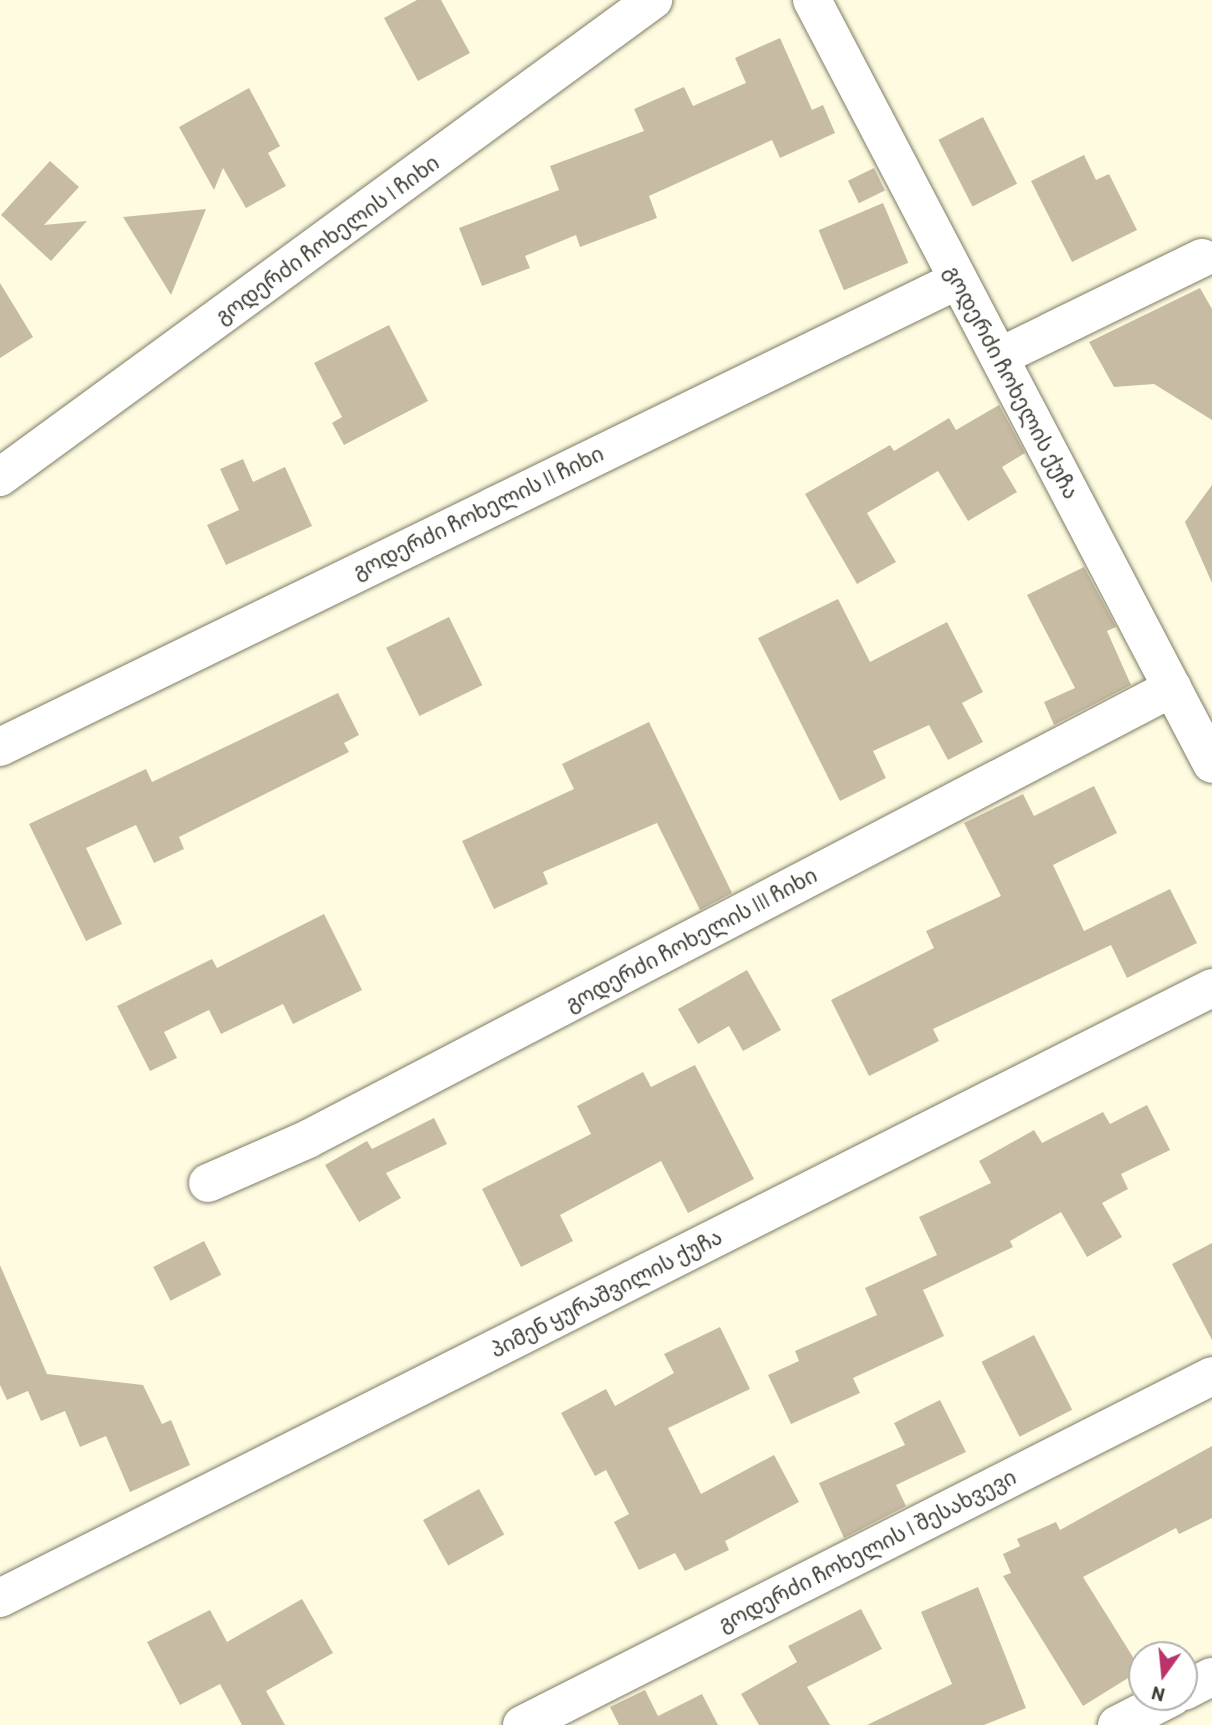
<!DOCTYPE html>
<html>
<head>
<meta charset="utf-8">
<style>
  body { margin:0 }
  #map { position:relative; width:1212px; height:1725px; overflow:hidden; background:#fefbe1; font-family:Barlow,"Noto Sans Georgian",sans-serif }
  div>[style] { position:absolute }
  .building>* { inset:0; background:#c8bba4; transform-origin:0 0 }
  .roads { filter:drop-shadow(0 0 2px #7f7d65) drop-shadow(0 0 2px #7f7d65) }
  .minor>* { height:38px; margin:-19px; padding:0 19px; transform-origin:19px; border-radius:19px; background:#fff }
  span { translate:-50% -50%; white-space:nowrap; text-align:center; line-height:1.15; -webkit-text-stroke:5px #fff; paint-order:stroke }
  .street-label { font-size:21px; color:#3e3d33 }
  .north { position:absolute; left:1128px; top:1641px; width:70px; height:70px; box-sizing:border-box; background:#fff; border:2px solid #b2b1ad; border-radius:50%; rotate:195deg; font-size:19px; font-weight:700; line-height:28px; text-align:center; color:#3e3d33 }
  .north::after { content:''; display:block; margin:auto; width:24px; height:32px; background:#bc326b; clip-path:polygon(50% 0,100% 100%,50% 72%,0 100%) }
</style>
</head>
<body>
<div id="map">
  <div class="building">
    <i style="clip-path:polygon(417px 0,441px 0,470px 53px,418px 81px,384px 18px)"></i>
    <i style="clip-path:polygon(780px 38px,812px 110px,823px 105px,835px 133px,780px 158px,772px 140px,649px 196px,657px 218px,580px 247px,576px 235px,525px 256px,530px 268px,482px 286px,459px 228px,559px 190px,550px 166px,644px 131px,634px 109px,684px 87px,693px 106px,746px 83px,735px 58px)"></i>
    <i style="clip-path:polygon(249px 88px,280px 146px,268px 153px,286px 186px,246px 208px,223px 168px,214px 190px,179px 127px)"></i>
    <i style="left:983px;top:117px;width:75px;height:50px;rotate:63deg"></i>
    <i style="clip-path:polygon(1084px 155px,1096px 180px,1109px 174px,1137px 230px,1072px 262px,1031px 181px)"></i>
    <i style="clip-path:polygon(50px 161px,79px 187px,44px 225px,87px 221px,51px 261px,1px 215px)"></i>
    <i style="left:874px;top:168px;width:25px;height:29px;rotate:64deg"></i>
    <i style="left:883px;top:203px;width:65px;height:70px;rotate:67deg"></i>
    <i style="clip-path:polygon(206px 209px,171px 295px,123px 217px)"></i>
    <i style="clip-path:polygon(0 283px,33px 337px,0 358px)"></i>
    <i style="clip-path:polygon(1200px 288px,1212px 309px,1212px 420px,1154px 384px,1114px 387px,1089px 342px)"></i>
    <i style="clip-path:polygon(389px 325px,428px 401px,344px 445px,332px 423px,342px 417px,314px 363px)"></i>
    <i style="clip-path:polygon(999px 405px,1025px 453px,1002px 467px,1017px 492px,968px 521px,938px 471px,867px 513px,896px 562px,857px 584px,805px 494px,890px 445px,894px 451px,949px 418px,956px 430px)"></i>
    <i style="clip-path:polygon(243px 459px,253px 482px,285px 467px,312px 526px,226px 565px,207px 525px,239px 510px,220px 469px)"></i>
    <i style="clip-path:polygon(1212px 485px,1212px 583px,1185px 522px)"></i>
    <i style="clip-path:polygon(1084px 567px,1116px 627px,1107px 631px,1131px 685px,1054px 725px,1044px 702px,1075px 688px,1027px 595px)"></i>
    <i style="clip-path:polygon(838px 599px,870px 662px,947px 622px,983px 692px,962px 703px,983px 742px,948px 760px,929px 725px,873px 751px,886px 778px,840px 801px,758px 638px)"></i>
    <i style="left:449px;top:617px;width:76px;height:70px;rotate:64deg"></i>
    <i style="clip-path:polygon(338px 693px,359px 735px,344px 743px,349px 752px,179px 837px,184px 849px,154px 863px,136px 825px,86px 848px,122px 924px,86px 941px,29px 824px,146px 769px,152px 782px)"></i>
    <i style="clip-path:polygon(649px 722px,732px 893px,700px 910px,657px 823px,543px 872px,548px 884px,494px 909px,462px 841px,574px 789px,562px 764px)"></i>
    <i style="clip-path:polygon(1094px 786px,1117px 833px,1053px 865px,1084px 931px,1170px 889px,1197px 943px,1127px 978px,1111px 945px,933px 1029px,939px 1041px,869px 1076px,831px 1000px,934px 948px,926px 931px,1001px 896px,964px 823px,1023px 794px,1034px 816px)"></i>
    <i style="clip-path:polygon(324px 914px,362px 990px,293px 1024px,283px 1004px,221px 1034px,209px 1010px,164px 1032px,177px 1058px,150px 1071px,117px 1006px,212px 959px,217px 968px)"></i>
    <i style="clip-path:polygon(747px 970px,781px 1030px,743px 1051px,729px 1026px,698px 1044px,678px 1009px)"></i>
    <i style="clip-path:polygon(695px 1065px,754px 1179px,688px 1213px,661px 1161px,560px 1215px,573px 1241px,521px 1267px,482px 1189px,591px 1134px,577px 1106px,643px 1072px,651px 1087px)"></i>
    <i style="clip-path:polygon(1147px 1105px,1170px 1150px,1121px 1174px,1128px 1189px,1102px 1203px,1122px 1237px,1087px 1257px,1061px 1212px,1010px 1241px,1013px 1247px,923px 1290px,944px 1336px,853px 1378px,860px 1393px,791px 1424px,768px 1375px,799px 1361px,795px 1351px,877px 1315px,865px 1288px,937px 1255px,919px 1217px,991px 1183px,979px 1161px,1034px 1130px,1042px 1143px,1103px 1112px,1110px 1124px)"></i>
    <i style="clip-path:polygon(434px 1118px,447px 1144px,386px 1173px,401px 1198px,359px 1222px,325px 1165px,367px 1141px,372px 1149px)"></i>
    <i style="left:204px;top:1241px;width:38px;height:57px;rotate:63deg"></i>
    <i style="clip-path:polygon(1212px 1243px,1212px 1340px,1172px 1264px)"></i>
    <i style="clip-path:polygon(0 1265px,47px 1374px,143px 1385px,162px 1424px,171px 1420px,190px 1465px,130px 1492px,106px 1436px,80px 1447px,65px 1411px,41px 1421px,28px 1391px,7px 1400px,0 1385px)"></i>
    <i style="clip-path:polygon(720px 1327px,750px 1389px,668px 1428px,701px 1494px,774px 1455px,799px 1502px,725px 1541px,729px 1550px,685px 1571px,675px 1553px,639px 1570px,614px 1522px,629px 1514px,606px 1470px,595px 1476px,561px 1413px,606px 1389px,615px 1406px,674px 1373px,664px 1354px)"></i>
    <i style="left:1034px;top:1335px;width:84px;height:59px;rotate:63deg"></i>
    <i style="clip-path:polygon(940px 1400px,966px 1452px,896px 1485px,906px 1506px,844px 1538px,819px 1483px,905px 1445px,894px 1423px)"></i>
    <i style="clip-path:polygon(1212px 1446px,1212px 1518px,1179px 1534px,1176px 1528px,1083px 1577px,1141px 1670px,1083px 1706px,1003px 1576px,1011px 1573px,1003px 1554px,1020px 1546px,1017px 1539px,1056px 1522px,1060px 1530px)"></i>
    <i style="left:479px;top:1489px;width:52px;height:64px;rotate:61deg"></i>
    <i style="clip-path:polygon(978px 1587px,1026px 1708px,984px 1725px,867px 1725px,952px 1684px,921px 1612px)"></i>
    <i style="clip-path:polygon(302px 1599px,333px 1653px,266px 1691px,285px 1725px,242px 1725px,220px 1684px,180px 1705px,147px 1642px,210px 1610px,227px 1642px)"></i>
    <i style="clip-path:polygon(861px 1609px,882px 1649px,807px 1687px,830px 1725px,759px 1725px,741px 1694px,797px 1662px,788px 1646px)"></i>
    <i style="clip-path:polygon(645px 1690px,658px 1716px,702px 1694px,718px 1725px,619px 1725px,610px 1707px)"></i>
  </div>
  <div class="roads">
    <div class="minor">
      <i style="left:812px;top:0;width:862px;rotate:62.37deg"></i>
      <i style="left:999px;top:357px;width:226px;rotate:-26deg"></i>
      <i style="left:0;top:477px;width:809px;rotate:-36.15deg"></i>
      <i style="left:0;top:747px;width:1066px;rotate:-25.99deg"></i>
      <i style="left:208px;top:1183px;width:109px;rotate:-23.7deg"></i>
      <i style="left:308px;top:1139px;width:975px;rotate:-27.56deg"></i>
      <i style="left:0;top:1598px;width:1357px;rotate:-26.72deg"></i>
      <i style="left:1184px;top:1691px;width:31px;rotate:-27deg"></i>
      <i style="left:522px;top:1725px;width:773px;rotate:-26.83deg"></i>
      <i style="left:1117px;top:1725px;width:62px;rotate:-27deg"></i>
    </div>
  </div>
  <div class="street-label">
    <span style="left:327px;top:239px;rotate:-36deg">გოდერძი ჩოხელის I ჩიხი</span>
    <span style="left:1012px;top:382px;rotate:62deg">გოდერძი ჩოხელის ქუჩა</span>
    <span style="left:478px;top:512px;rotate:-26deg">გოდერძი ჩოხელის II ჩიხი</span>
    <span style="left:691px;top:939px;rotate:-28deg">გოდერძი ჩოხელის III ჩიხი</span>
    <span style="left:606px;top:1293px;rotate:-27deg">პიმენ ყურაშვილის ქუჩა</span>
    <span style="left:867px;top:1550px;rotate:-27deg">გოდერძი ჩოხელის I შესახვევი</span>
  </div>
  <div class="north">N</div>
</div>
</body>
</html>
